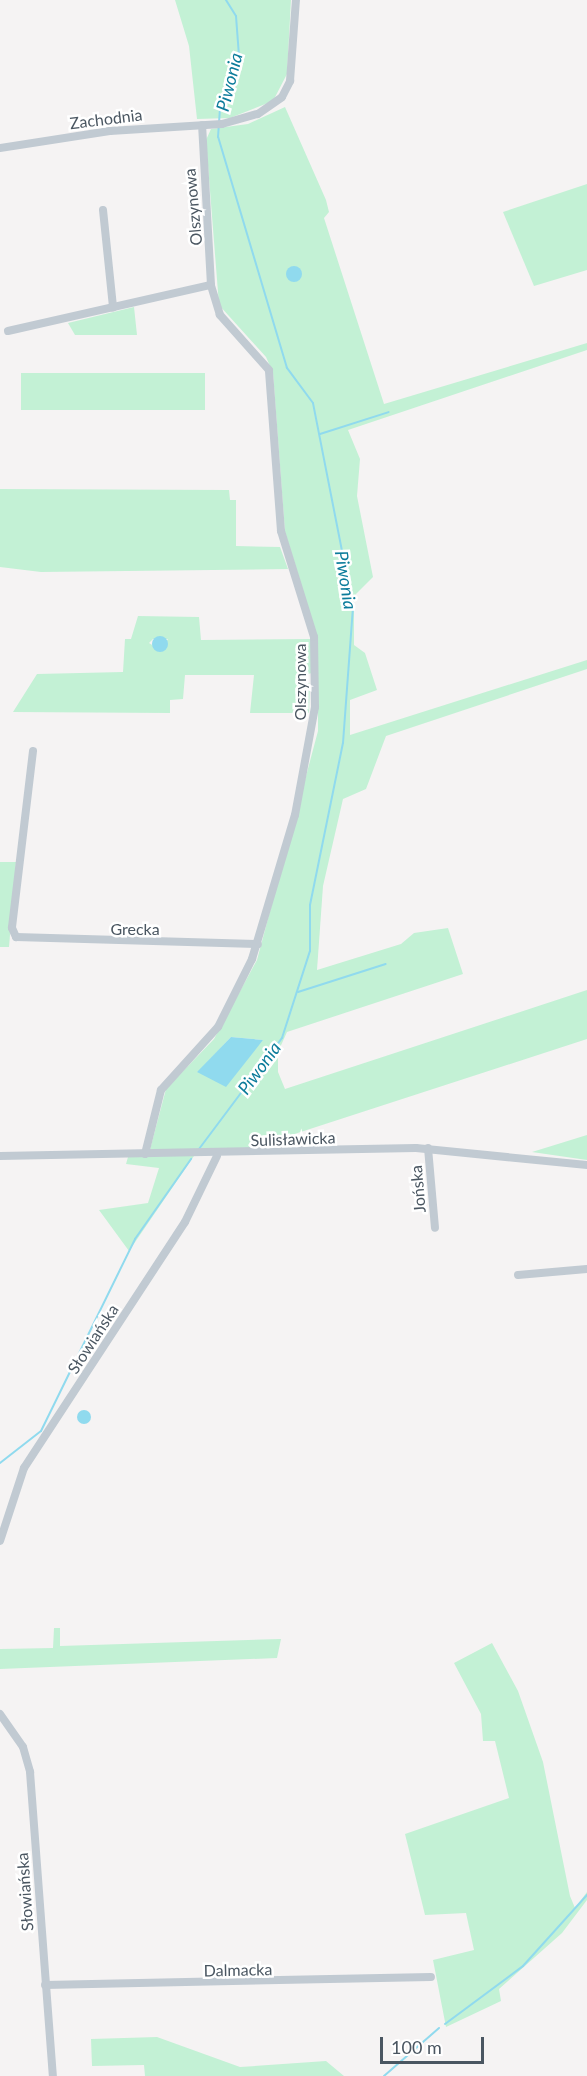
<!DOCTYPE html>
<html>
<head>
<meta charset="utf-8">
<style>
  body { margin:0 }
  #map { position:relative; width:587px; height:2076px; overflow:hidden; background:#f5f3f3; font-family:Lato,sans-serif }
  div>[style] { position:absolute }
  .green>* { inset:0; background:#c3f1d5; transform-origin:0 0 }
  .water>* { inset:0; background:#90daee }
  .round { border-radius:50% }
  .stream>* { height:2px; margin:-1px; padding:0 1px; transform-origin:1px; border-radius:1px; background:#90daee }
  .minor>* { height:8px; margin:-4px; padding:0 4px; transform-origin:4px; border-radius:4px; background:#c1cad2 }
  span { translate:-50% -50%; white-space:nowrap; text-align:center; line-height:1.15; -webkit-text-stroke:5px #fff; paint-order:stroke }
  .street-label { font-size:16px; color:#4a5661 }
  .water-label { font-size:18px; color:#0c7c9b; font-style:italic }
  .scale { position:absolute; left:380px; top:2037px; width:104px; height:27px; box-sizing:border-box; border:3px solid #4a5661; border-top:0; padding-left:8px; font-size:18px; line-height:21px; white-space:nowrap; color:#4a5661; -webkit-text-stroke:4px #fff; paint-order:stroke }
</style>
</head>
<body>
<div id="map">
  <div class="green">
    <i style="clip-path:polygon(175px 0,291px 0,287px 74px,273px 101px,230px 118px,197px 119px,189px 46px)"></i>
    <i style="clip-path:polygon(evenodd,285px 107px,326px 200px,329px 212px,324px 218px,384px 404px,587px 343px,587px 350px,348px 430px,360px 459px,357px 496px,373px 577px,354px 596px,354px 645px,365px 653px,377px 690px,350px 700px,350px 735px,587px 660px,587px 669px,386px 736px,366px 789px,343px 799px,323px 886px,317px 970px,401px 944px,414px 933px,448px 928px,463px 974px,287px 1032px,278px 1052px,278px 1072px,285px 1089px,587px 990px,587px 1039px,273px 1141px,274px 1150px,196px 1153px,129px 1251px,99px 1210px,148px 1203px,159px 1168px,126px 1164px,128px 1157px,148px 1157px,166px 1089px,214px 1039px,257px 960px,318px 731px,318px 639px,285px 532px,273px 373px,266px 357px,219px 305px,206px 140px,211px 129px,248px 124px,285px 107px,231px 1037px,263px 1040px,197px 1072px,198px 1072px,231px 1037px)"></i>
    <i style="clip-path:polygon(587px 184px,587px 270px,534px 286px,503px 212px)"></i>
    <i style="clip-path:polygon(134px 307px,137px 335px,75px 335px,68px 323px)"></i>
    <i style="left:21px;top:373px;width:184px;height:37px"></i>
    <i style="clip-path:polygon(0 489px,229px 490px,230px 500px,236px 500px,236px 546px,280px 547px,288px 569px,41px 572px,0 567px)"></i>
    <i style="clip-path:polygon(evenodd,138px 616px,199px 617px,201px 640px,311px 639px,312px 673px,299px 676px,310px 684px,309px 713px,250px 713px,254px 675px,185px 675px,183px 699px,170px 700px,170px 713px,13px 712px,37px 674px,123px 672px,125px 639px,131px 639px,138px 616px,168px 639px,160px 650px,149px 643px,153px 639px,168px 639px)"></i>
    <i style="clip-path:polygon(0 862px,16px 862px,9px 947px,0 947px)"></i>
    <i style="clip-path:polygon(587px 1135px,587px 1160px,532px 1152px)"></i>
    <i style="clip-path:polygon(54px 1628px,60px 1628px,60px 1646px,281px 1639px,277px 1658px,0 1669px,0 1649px,53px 1648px)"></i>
    <i style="clip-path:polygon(492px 1643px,518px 1691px,543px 1762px,570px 1896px,575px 1908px,587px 1892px,587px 1900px,562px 1933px,499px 1989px,501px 2001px,446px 2027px,433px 1960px,474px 1950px,466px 1913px,425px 1915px,405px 1834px,509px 1798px,495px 1741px,483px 1741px,481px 1714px,454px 1663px)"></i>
    <i style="clip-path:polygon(157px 2037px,240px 2067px,326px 2061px,344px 2076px,145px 2076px,144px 2065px,92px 2066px,91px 2039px)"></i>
  </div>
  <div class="water">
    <i class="round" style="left:286px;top:266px;width:16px;height:16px"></i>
    <i class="round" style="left:152px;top:636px;width:16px;height:16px"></i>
    <i style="clip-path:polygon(231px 1037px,263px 1040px,226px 1087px,197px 1072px)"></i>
    <i class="round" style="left:77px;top:1410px;width:14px;height:14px"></i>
  </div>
  <div class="stream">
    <i style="left:320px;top:434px;width:72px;rotate:-17.7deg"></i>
    <i style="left:298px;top:992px;width:92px;rotate:-17.7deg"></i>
    <i style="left:199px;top:1149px;width:139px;rotate:-53.2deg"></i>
    <i style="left:282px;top:1038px;width:91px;rotate:-72.2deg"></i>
    <i style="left:310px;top:951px;width:46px;rotate:-90deg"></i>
    <i style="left:310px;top:905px;width:165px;rotate:-78.5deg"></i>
    <i style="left:343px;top:743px;width:136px;rotate:-85.8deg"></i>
    <i style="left:353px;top:607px;width:208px;rotate:-101.1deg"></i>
    <i style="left:313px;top:403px;width:44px;rotate:-126.6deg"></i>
    <i style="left:287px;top:368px;width:241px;rotate:-106.6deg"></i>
    <i style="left:218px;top:137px;width:28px;rotate:-86deg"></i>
    <i style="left:220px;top:109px;width:56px;rotate:-70.3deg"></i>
    <i style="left:239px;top:56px;width:40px;rotate:-94.3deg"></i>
    <i style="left:236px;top:16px;width:19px;rotate:-122deg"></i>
    <i style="left:0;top:1463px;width:52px;rotate:-38deg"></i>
    <i style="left:41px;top:1431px;width:214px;rotate:-63.9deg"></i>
    <i style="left:135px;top:1239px;width:98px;rotate:-55deg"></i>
    <i style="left:445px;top:2024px;width:97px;rotate:-36.6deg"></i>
    <i style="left:523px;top:1966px;width:96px;rotate:-48deg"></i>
    <i style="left:384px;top:2076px;width:73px;rotate:-41.1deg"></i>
  </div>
  <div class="minor">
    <i style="left:0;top:148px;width:111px;rotate:-8.8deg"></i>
    <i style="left:110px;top:131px;width:112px;rotate:-3.6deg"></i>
    <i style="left:222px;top:124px;width:37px;rotate:-16deg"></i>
    <i style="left:258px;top:114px;width:29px;rotate:-35deg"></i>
    <i style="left:282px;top:97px;width:18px;rotate:-63deg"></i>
    <i style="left:290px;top:81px;width:81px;rotate:-85.8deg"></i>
    <i style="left:103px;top:210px;width:98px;rotate:84.1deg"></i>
    <i style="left:8px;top:331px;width:208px;rotate:-12.8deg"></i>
    <i style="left:33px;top:751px;width:178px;rotate:96.8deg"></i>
    <i style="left:12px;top:928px;width:10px;rotate:66deg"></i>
    <i style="left:16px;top:937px;width:242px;rotate:1.7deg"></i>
    <i style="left:428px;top:1148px;width:80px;rotate:85deg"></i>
    <i style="left:145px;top:1154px;width:66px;rotate:-76deg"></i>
    <i style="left:161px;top:1090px;width:85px;rotate:-47.9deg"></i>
    <i style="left:218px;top:1027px;width:76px;rotate:-63.4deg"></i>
    <i style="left:252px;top:959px;width:150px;rotate:-73.4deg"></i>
    <i style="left:295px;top:815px;width:110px;rotate:-79.5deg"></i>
    <i style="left:315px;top:707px;width:70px;rotate:-90.8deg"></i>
    <i style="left:314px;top:637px;width:111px;rotate:-107.3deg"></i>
    <i style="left:281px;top:531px;width:161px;rotate:-94.3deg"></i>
    <i style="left:269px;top:370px;width:74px;rotate:-131.7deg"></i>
    <i style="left:220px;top:315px;width:31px;rotate:-107deg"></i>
    <i style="left:211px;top:285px;width:160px;rotate:-93.2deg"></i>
    <i style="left:0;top:1156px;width:416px;rotate:-1.1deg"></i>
    <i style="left:416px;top:1148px;width:172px;rotate:5.7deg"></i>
    <i style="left:518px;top:1275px;width:69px;rotate:-5deg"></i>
    <i style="left:0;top:1541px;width:77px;rotate:-71.8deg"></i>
    <i style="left:24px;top:1468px;width:294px;rotate:-56.8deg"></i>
    <i style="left:185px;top:1222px;width:73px;rotate:-64.1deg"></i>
    <i style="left:0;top:1714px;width:40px;rotate:55.1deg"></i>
    <i style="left:23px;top:1747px;width:26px;rotate:74deg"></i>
    <i style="left:30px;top:1772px;width:305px;rotate:85.7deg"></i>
    <i style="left:45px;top:1985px;width:386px;rotate:-1.2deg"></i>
  </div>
  <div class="street-label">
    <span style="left:106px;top:119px;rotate:-7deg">Zachodnia</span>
    <span style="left:193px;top:207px;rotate:-95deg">Olszynowa</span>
    <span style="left:300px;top:682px;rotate:-90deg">Olszynowa</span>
    <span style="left:135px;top:929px">Grecka</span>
    <span style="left:293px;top:1139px;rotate:-2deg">Sulisławicka</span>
    <span style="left:418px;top:1189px;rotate:-95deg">Jońska</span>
    <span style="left:93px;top:1339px;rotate:-57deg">Słowiańska</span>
    <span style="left:25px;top:1892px;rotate:-94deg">Słowiańska</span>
    <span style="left:238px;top:1970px;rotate:-1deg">Dalmacka</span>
  </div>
  <div class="water-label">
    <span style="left:229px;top:82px;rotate:-76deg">Piwonia</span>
    <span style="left:346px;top:580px;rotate:81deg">Piwonia</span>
    <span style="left:259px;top:1068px;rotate:-54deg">Piwonia</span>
  </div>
  <div class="scale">100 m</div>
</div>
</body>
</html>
